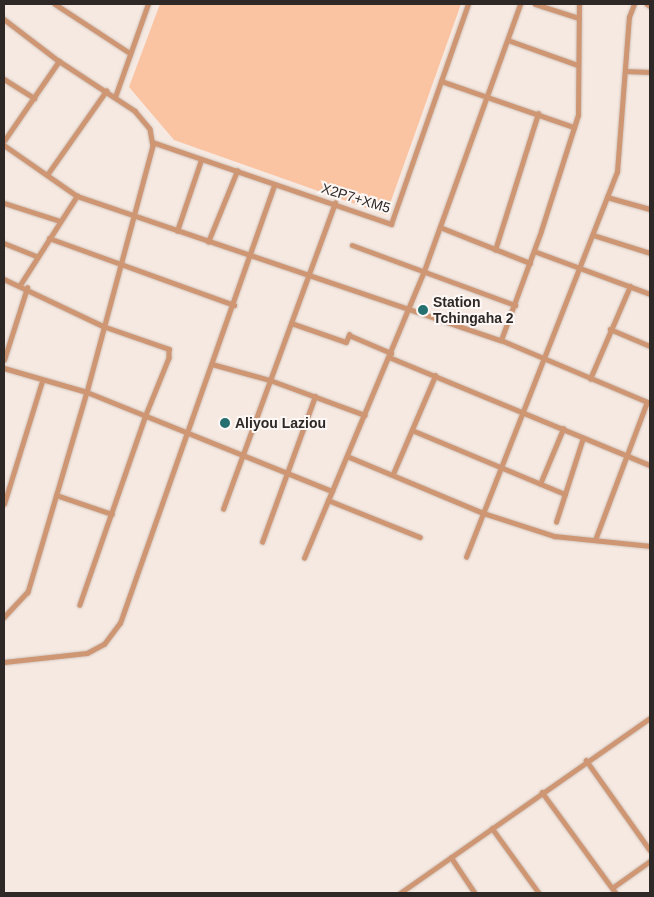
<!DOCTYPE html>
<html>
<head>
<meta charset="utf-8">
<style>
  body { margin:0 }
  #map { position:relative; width:654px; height:897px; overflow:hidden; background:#f6e9e1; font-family:Arial,sans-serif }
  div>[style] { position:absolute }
  .green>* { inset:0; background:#fac4a3 }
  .roads { filter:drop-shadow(0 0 1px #d2c6bf) drop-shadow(0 0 1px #d2c6bf) }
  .street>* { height:4.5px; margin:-2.25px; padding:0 2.25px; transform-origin:2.25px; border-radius:2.25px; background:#cf9673 }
  .dots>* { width:14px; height:14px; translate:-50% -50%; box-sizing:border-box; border:2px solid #fdf8f5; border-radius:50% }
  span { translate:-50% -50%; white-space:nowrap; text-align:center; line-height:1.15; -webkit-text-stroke:4px #fdf8f5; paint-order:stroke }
  .street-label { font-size:14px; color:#2e2926 }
  .poi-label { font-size:14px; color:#2e2926; font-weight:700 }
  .left { translate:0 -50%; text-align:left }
  .frame { position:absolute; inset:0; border:5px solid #2e2926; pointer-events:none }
</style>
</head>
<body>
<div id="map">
  <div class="green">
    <i style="clip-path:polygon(160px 4px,461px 4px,386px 215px,174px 140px,129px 87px)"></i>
  </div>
  <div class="roads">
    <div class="street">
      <i style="left:55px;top:4px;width:90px;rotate:33.2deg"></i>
      <i style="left:535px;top:4px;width:46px;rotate:17.7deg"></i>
      <i style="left:647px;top:4px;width:4px;rotate:34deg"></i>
      <i style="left:4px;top:19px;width:69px;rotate:37.4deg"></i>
      <i style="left:59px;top:61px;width:91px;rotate:33.3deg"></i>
      <i style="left:135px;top:111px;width:23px;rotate:50deg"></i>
      <i style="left:150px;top:129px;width:17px;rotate:80deg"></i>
      <i style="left:153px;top:146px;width:255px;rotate:105deg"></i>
      <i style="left:87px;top:392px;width:209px;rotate:106.4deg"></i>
      <i style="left:28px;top:592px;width:35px;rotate:133deg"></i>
      <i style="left:508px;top:40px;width:74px;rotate:19.7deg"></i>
      <i style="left:625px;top:71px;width:25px;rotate:2deg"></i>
      <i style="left:4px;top:79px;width:36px;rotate:32deg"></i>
      <i style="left:441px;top:81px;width:141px;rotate:19.1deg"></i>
      <i style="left:115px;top:97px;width:99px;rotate:-70.5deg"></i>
      <i style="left:4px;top:141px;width:97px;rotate:-55.5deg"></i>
      <i style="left:152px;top:142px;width:253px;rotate:18.9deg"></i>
      <i style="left:391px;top:224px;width:233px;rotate:-70.7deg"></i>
      <i style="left:4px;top:145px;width:89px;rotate:34.9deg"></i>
      <i style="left:77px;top:196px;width:448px;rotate:18.8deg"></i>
      <i style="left:501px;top:340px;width:162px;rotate:22.9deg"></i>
      <i style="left:47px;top:175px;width:103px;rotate:-54.9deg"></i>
      <i style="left:607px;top:197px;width:45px;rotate:15.6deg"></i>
      <i style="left:4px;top:203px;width:59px;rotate:17.8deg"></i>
      <i style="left:440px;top:227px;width:97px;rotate:21.8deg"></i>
      <i style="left:177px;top:231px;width:75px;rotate:-71.3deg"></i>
      <i style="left:593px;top:235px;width:60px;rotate:17.5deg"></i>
      <i style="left:49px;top:238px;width:197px;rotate:19.9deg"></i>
      <i style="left:208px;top:242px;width:77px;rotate:-67.8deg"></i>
      <i style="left:4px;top:243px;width:35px;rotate:22deg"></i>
      <i style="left:352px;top:245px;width:174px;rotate:20.2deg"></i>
      <i style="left:495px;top:250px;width:143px;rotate:-72.5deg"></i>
      <i style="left:534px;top:251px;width:124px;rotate:20.3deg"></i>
      <i style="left:4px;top:279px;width:110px;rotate:25.4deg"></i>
      <i style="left:103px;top:326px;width:70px;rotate:19.2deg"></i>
      <i style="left:169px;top:349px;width:9px;rotate:90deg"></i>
      <i style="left:169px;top:358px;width:61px;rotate:112deg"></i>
      <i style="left:146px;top:415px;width:201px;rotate:109.2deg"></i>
      <i style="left:20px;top:285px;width:106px;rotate:-57.4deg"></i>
      <i style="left:291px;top:323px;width:58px;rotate:19.1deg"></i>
      <i style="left:346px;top:342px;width:8px;rotate:-67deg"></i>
      <i style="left:349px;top:335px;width:46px;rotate:23.2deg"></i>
      <i style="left:610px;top:329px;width:43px;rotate:23deg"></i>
      <i style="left:501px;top:340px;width:116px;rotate:-69.8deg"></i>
      <i style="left:541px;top:231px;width:122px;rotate:-72.3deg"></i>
      <i style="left:578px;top:115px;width:111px;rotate:-89.5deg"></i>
      <i style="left:389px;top:357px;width:282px;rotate:22.5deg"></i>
      <i style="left:4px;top:360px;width:76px;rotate:-72.3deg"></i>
      <i style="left:212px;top:364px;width:60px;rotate:15.4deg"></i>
      <i style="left:270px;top:380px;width:101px;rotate:20.2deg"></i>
      <i style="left:4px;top:368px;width:86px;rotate:16.1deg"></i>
      <i style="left:87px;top:392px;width:264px;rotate:22deg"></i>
      <i style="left:332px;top:491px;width:238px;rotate:-67.3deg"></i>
      <i style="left:424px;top:271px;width:284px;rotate:-70.2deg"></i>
      <i style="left:590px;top:379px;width:101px;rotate:-66.7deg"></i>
      <i style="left:412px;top:430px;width:166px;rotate:22.7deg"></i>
      <i style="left:347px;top:456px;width:147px;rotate:22.7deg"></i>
      <i style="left:483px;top:513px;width:75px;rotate:17.9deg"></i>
      <i style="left:554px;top:536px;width:97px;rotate:5.9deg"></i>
      <i style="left:393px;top:474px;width:107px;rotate:-66.8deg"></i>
      <i style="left:540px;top:484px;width:60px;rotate:-67.3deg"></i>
      <i style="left:56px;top:495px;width:59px;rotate:18.7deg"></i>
      <i style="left:328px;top:500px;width:99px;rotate:21.9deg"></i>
      <i style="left:4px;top:504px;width:129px;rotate:-72.8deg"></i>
      <i style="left:223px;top:509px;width:326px;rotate:-69.9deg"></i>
      <i style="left:556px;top:522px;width:88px;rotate:-72.2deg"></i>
      <i style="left:595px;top:540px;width:147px;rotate:-69.4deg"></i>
      <i style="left:262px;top:542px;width:155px;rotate:-70deg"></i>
      <i style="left:466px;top:557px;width:414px;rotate:-68.6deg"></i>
      <i style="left:617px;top:172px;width:155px;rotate:-85.6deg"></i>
      <i style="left:629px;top:17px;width:14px;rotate:-69deg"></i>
      <i style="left:304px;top:558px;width:73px;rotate:-67.3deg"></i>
      <i style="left:4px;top:662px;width:83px;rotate:-6.2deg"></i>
      <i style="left:87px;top:653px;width:19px;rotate:-28deg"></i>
      <i style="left:104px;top:644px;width:26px;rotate:-53deg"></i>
      <i style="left:120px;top:623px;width:463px;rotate:-70.6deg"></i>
      <i style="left:586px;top:760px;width:110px;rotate:54.6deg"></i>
      <i style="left:542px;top:792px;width:125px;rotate:53.8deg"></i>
      <i style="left:492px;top:828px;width:80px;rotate:54.1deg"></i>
      <i style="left:451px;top:857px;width:43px;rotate:56.3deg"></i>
      <i style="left:612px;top:888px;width:47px;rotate:-35.4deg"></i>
      <i style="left:400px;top:893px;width:305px;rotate:-35deg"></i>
    </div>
  </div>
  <div class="dots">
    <i style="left:423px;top:310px;background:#246f6f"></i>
    <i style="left:225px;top:423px;background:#246f6f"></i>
  </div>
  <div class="street-label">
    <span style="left:356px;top:198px;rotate:17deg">X2P7+XM5</span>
  </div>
  <div class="poi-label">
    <span class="left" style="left:433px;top:310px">Station<br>Tchingaha 2</span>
    <span class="left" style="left:235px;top:423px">Aliyou Laziou</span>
  </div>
  <div class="frame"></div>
</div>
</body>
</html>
